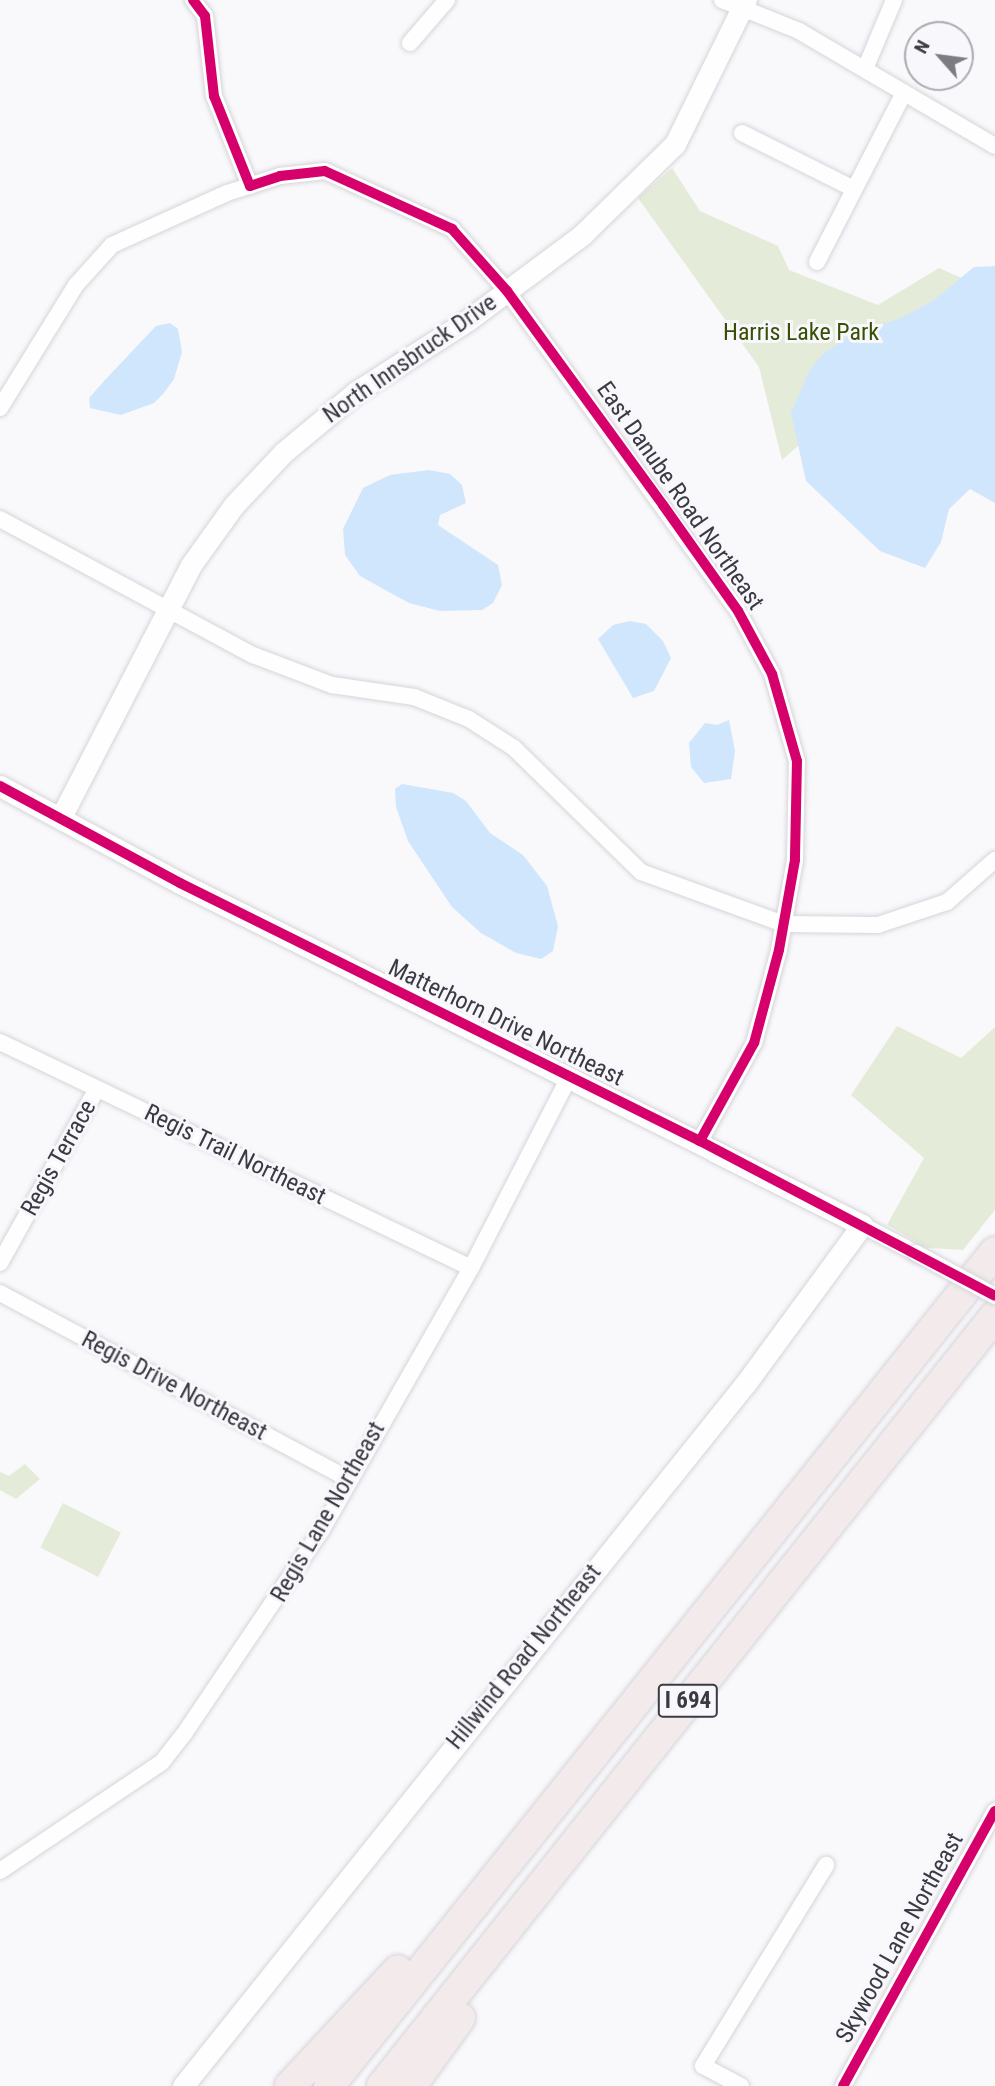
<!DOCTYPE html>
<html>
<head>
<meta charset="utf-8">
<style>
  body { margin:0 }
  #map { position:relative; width:995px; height:2086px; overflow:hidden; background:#f9f8fb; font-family:"Roboto Condensed",sans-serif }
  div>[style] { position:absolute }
  .green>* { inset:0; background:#e4ecd9; transform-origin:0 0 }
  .water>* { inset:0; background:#d0e6fd }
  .roads { filter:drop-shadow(0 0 2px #d6d5da) drop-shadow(0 0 2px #d6d5da) }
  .minor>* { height:16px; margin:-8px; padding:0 8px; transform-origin:8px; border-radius:8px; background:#fefefe }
  .tertiary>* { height:21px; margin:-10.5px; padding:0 10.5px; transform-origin:10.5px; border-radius:10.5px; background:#fefefe }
  .motorway>* { height:30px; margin:-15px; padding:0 15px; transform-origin:15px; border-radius:15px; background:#f2eaeb }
  .bridges { filter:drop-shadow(0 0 2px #d6d5da) drop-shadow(0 0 2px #d6d5da) }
  .minor-bridge>* { height:16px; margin:-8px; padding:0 8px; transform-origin:8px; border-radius:8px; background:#fefefe }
  .cycleway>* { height:10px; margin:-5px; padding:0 5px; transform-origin:5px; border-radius:5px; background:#d6006c }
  span { translate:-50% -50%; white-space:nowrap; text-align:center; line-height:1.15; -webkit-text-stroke:6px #f8f7fc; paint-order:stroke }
  .shield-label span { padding:2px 5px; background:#f8f7fc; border:2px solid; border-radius:5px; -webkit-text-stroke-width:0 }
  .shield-label { font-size:23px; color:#3b3a42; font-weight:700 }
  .park-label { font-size:24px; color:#395004 }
  .street-label { font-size:24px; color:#3b3a42 }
  .north { position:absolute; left:904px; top:21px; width:70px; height:70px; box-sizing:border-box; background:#f8f7fc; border:2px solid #acabb2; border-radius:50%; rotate:298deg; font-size:19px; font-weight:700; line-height:28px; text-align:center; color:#3b3a42 }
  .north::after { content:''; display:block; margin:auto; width:24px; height:32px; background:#7e7c83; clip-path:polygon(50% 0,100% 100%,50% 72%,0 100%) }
</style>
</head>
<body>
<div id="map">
  <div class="green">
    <i style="clip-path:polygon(672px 168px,700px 211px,778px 246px,789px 270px,878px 305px,939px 268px,980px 286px,782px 460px,759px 367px,638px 198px)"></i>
    <i style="clip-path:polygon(897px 1026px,961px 1058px,995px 1027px,995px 1210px,963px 1250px,928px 1248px,887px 1225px,924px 1158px,851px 1095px)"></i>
    <i style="clip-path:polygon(25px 1464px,40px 1479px,16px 1499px,0 1490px,0 1472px,9px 1476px)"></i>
    <i style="left:63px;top:1503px;width:65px;height:50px;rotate:27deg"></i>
  </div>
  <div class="water">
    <i style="clip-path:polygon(995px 266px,995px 503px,970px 489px,949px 509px,941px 542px,925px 568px,880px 551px,806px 481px,791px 413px,809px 371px,822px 355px,853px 333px,901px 318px,934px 300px,974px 267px)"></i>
    <i style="clip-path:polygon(170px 323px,178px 329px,182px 352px,174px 379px,164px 393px,154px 403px,121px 415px,90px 408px,89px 398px,104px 381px,156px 326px)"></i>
    <i style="clip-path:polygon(429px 470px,450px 474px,462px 485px,466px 503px,440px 515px,438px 525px,498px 565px,502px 585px,493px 603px,482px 610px,440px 611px,409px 603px,360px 576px,345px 555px,343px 529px,363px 488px,390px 475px)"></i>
    <i style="clip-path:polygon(630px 621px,646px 624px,663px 641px,671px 658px,654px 691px,633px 698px,598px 639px,613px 625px)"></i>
    <i style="clip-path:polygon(729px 720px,735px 751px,731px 779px,704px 783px,691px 767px,689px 743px,705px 723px,717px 725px)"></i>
    <i style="clip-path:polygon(402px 784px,453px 793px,466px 801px,490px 833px,523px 855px,547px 886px,558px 926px,553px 951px,541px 959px,516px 953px,481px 933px,452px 907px,408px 841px,396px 807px,395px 789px)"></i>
  </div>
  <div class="roads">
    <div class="minor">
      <i style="left:193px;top:0;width:20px;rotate:53deg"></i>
      <i style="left:205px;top:16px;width:81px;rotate:83.6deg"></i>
      <i style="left:214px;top:96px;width:97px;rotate:68.2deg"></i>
      <i style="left:722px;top:0;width:83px;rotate:21.9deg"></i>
      <i style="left:799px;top:31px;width:227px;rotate:30.4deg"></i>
      <i style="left:410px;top:43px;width:57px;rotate:-49.3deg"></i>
      <i style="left:865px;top:69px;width:75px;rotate:-67.2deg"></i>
      <i style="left:742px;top:133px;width:125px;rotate:26.6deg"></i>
      <i style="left:817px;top:262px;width:190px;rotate:-62.8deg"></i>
      <i style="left:0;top:408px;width:145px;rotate:-58.3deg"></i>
      <i style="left:76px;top:285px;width:54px;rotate:-48deg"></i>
      <i style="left:112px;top:245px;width:126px;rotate:-24.3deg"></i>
      <i style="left:227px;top:193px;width:56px;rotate:-17.8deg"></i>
      <i style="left:280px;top:176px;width:45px;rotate:-6.3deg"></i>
      <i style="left:325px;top:171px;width:140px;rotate:24.5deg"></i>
      <i style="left:452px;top:229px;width:83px;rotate:48.4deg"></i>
      <i style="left:507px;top:291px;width:395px;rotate:54.2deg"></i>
      <i style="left:738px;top:611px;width:72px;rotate:61.6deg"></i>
      <i style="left:772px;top:674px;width:91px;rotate:74deg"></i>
      <i style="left:797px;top:761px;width:99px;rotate:91.2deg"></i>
      <i style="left:795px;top:860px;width:91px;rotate:100.1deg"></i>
      <i style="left:779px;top:950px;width:96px;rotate:105deg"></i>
      <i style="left:754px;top:1043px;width:112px;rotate:118.9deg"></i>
      <i style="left:0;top:519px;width:287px;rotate:28.3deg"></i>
      <i style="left:253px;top:655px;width:85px;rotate:20.8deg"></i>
      <i style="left:332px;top:685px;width:83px;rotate:8.3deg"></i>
      <i style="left:414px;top:697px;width:59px;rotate:21.8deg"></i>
      <i style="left:469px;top:719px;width:54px;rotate:32.8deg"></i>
      <i style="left:514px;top:748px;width:177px;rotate:44.3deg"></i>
      <i style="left:641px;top:872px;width:152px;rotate:20deg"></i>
      <i style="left:784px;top:924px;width:94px;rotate:0.6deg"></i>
      <i style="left:878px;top:925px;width:73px;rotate:-18.4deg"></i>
      <i style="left:947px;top:902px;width:64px;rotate:-41.2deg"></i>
      <i style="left:0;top:1042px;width:522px;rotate:25.63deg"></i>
      <i style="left:862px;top:1225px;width:61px;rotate:27.4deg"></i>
      <i style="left:0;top:1263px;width:199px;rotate:-60.9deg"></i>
      <i style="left:0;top:1293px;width:395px;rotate:28.1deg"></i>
      <i style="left:0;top:1871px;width:195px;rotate:-33.9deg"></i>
      <i style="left:162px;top:1762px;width:36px;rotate:-52deg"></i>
      <i style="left:184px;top:1734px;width:245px;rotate:-56deg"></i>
      <i style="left:321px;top:1531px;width:303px;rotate:-60.3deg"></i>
      <i style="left:471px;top:1268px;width:212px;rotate:-62.8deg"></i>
      <i style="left:741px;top:2086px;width:43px;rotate:-152.2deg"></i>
      <i style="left:703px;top:2066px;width:236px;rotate:-58.5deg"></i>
      <i style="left:843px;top:2086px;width:314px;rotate:-61.1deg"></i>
    </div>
    <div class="tertiary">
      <i style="left:0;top:786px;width:204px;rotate:28.3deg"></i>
      <i style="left:180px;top:883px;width:763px;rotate:26.63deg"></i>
      <i style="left:862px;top:1225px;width:197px;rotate:126.3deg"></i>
      <i style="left:745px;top:1384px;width:899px;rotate:128.68deg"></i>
      <i style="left:61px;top:817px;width:284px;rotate:-62.7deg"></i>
      <i style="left:191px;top:565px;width:74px;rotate:-54.4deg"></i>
      <i style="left:234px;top:505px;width:73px;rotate:-46.7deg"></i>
      <i style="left:284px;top:452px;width:94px;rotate:-39.8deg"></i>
      <i style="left:356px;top:392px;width:133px;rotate:-32.7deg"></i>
      <i style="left:468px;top:320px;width:142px;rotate:-36.7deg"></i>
      <i style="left:582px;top:235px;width:130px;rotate:-44.4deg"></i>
      <i style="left:675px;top:144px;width:161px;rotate:-63.8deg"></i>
    </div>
    <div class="motorway">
      <i style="left:290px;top:2086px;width:158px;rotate:-47deg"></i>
      <i style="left:329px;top:2086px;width:1067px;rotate:-51.39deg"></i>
      <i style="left:382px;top:2086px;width:984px;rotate:-51.48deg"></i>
      <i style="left:411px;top:2086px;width:84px;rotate:-54.2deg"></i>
    </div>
  </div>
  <div class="bridges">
    <div class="minor-bridge">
      <i style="left:916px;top:1253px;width:90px;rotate:28.6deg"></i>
    </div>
  </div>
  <div class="cycleway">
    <i style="left:193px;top:0;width:20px;rotate:53deg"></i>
    <i style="left:205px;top:16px;width:81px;rotate:83.6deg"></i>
    <i style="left:214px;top:96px;width:97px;rotate:68.2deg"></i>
    <i style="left:250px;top:186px;width:32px;rotate:-18deg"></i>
    <i style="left:280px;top:176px;width:45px;rotate:-6.3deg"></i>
    <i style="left:325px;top:171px;width:140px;rotate:24.5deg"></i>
    <i style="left:452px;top:229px;width:83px;rotate:48.4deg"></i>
    <i style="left:507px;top:291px;width:265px;rotate:53.9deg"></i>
    <i style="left:663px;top:505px;width:130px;rotate:54.7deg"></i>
    <i style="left:738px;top:611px;width:72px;rotate:61.6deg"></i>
    <i style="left:772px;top:674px;width:91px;rotate:74deg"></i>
    <i style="left:797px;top:761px;width:99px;rotate:91.2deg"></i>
    <i style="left:795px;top:860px;width:91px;rotate:100.1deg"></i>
    <i style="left:779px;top:950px;width:96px;rotate:105deg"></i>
    <i style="left:754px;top:1043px;width:112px;rotate:118.9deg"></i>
    <i style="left:0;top:786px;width:204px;rotate:28.3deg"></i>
    <i style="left:180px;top:883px;width:580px;rotate:26.39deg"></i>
    <i style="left:700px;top:1141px;width:333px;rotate:27.7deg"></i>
    <i style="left:843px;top:2086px;width:314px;rotate:-61.1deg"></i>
  </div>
  <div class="shield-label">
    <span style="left:688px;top:1701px">I 694</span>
  </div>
  <div class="park-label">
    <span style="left:801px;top:333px">Harris Lake Park</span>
  </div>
  <div class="street-label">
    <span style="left:410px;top:359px;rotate:-35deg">North Innsbruck Drive</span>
    <span style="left:680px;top:496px;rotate:55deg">East Danube Road Northeast</span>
    <span style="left:506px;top:1023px;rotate:26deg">Matterhorn Drive Northeast</span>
    <span style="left:235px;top:1155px;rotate:26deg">Regis Trail Northeast</span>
    <span style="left:59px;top:1158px;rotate:-61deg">Regis Terrace</span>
    <span style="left:174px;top:1386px;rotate:28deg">Regis Drive Northeast</span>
    <span style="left:328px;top:1512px;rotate:-60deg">Regis Lane Northeast</span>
    <span style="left:524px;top:1657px;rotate:-51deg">Hillwind Road Northeast</span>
    <span style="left:900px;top:1938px;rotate:-61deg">Skywood Lane Northeast</span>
  </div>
  <div class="north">N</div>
</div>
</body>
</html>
